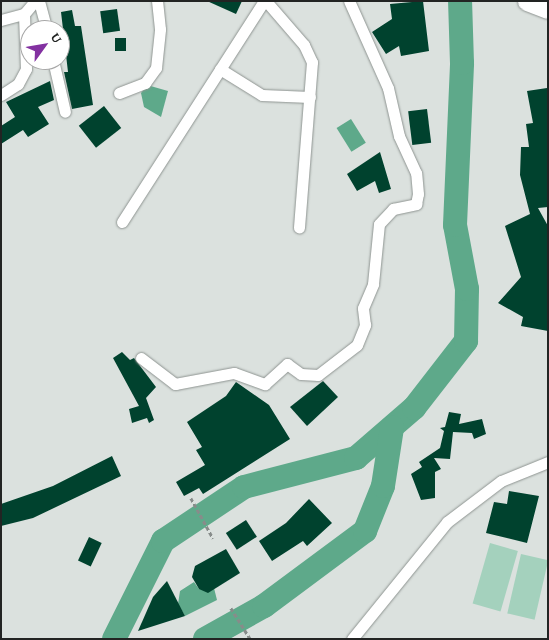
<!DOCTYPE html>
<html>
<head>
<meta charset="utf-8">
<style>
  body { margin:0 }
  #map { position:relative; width:549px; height:640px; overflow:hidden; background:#dbe1de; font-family:"Crimson Pro",serif }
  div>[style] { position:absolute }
  .green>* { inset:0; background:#a4d1bd; transform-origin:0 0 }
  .water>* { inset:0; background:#5ea98a; transform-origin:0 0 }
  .river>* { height:24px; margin:-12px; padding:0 12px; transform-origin:12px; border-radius:12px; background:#5ea98a }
  .building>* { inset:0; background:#00422e; transform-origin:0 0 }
  .path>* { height:2.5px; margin-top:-1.25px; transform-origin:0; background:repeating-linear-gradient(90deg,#878c8a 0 4px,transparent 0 6.5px) }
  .roads { filter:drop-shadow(0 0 1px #8e9491) drop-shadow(0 0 1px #8e9491) }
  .minor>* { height:11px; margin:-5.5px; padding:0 5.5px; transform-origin:5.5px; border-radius:5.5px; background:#fff }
  .trunk>* { height:19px; margin:-9.5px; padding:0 9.5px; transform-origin:9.5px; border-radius:9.5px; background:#fff }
  span { translate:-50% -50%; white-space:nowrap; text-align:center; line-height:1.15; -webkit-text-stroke:5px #fff; paint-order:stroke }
  .frame { position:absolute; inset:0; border:2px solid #222423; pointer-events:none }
  .north { position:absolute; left:20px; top:20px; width:50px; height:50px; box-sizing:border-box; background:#fff; border:1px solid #a7a7a7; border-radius:50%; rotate:58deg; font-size:14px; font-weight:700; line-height:20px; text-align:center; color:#222423 }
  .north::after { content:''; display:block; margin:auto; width:18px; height:22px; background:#8331a1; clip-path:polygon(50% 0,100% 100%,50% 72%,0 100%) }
</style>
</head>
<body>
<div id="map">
  <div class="green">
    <i style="left:490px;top:543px;width:29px;height:63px;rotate:16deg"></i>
    <i style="left:521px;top:554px;width:28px;height:61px;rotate:13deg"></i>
  </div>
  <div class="water">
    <i style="clip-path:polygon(147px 85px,168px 91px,161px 117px,144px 107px,141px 93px)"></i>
    <i style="left:351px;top:119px;width:28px;height:17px;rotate:58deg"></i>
    <i style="clip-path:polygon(194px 582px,199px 589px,214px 588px,217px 600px,185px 616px,178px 604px,180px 591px)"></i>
  </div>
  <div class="river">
    <i style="left:114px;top:639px;width:110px;rotate:-63.4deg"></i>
    <i style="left:163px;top:541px;width:97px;rotate:-33.7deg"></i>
    <i style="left:244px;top:487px;width:116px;rotate:-14.5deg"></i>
    <i style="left:356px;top:458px;width:77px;rotate:-40.8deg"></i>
    <i style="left:414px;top:408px;width:85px;rotate:-52.2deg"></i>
    <i style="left:466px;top:341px;width:52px;rotate:-88.9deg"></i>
    <i style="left:467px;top:289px;width:65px;rotate:-100.6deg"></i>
    <i style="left:455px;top:225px;width:162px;rotate:-87.5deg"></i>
    <i style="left:462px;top:63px;width:62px;rotate:-91.8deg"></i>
    <i style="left:205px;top:639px;width:68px;rotate:-29.2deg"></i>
    <i style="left:264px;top:606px;width:126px;rotate:-36.6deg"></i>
    <i style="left:365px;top:531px;width:48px;rotate:-68.2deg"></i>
    <i style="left:383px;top:486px;width:59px;rotate:-81.2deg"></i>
  </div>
  <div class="building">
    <i style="clip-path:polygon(207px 1px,242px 1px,236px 14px)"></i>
    <i style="clip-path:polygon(423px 1px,429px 51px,401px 56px,399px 46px,386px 54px,372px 32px,392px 19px,390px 4px)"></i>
    <i style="left:117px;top:9px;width:22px;height:17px;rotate:82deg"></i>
    <i style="clip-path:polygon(72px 10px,75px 26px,81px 26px,93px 105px,72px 109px,64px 72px,68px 72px,61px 12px)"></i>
    <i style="left:115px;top:38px;width:11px;height:13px"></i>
    <i style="clip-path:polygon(50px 81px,54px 100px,38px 107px,49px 124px,28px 137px,23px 130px,1px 144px,1px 126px,15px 117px,6px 102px)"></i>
    <i style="clip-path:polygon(547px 88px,548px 207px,538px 208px,548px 226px,548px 331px,521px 326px,523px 317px,498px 303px,521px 277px,505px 226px,530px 214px,520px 175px,521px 147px,529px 147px,526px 124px,533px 123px,527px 91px)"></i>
    <i style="left:104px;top:106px;width:28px;height:32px;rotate:52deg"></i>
    <i style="left:427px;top:109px;width:34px;height:19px;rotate:83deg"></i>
    <i style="clip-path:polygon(380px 152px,391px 189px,379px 193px,375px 181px,357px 191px,347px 174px)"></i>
    <i style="clip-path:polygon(122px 352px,130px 360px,134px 358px,156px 387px,146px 398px,154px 420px,149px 423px,147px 418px,132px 423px,129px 409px,139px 406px,113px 358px)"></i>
    <i style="clip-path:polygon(323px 381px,338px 397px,307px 426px,290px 407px)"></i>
    <i style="clip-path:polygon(236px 382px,269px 405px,290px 439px,203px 494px,199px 488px,184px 496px,176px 482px,205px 465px,196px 450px,202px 447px,187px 422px,226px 396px)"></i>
    <i style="clip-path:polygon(449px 412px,461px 414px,459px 424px,482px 419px,486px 434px,474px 439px,472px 433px,453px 432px,450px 459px,434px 458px,441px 469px,435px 472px,435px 498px,421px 500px,411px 474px,422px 467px,419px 462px,440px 448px,444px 431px,440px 428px,445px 427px)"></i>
    <i style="clip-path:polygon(112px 456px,121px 476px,33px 518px,1px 526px,1px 504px,53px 486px)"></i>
    <i style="clip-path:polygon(509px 491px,539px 496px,527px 543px,486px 533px,494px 502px,507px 504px)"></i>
    <i style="clip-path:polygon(309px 499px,332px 523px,307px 546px,303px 541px,272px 561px,259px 541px,286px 523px)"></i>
    <i style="left:246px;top:520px;width:20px;height:24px;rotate:57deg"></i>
    <i style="left:89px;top:537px;width:14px;height:26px;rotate:25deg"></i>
    <i style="clip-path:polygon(226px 549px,240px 573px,208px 593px,199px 589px,192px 577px,195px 566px)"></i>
    <i style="clip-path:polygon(167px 581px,185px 616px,138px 631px,153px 597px)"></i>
  </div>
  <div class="path">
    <i style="left:191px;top:498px;width:46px;rotate:61.2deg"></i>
    <i style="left:231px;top:608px;width:36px;rotate:58deg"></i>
  </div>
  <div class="roads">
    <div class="minor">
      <i style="left:39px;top:1px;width:30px;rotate:75deg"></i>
      <i style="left:266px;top:1px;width:58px;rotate:49.2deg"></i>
      <i style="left:304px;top:45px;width:19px;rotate:65deg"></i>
      <i style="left:312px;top:62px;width:166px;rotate:94.5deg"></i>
      <i style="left:1px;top:20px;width:24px;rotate:-15deg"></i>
      <i style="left:24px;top:14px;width:17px;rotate:-50deg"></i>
      <i style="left:53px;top:60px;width:53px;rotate:77deg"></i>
      <i style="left:220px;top:69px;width:49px;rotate:31.8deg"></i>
      <i style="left:262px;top:95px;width:48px;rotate:2.4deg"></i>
      <i style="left:119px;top:93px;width:28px;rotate:-21deg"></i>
      <i style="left:145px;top:83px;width:19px;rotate:-54deg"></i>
      <i style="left:156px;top:68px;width:39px;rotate:-84deg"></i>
      <i style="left:160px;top:29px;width:28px;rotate:-96deg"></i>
      <i style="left:1px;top:95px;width:20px;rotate:-33deg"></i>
      <i style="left:18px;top:84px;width:17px;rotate:-62deg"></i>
      <i style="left:26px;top:69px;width:55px;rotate:-92.1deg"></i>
      <i style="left:122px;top:222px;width:263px;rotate:-57.3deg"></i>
      <i style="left:141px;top:358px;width:43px;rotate:37.4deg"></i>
      <i style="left:175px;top:384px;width:60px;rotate:-10.6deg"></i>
      <i style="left:234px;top:373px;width:33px;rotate:20deg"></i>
      <i style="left:265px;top:384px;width:30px;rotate:-42deg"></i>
      <i style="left:287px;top:364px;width:17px;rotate:36deg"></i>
      <i style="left:301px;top:374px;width:17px;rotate:3deg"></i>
      <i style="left:318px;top:375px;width:49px;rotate:-37.6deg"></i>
      <i style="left:357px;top:345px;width:22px;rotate:-68deg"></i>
      <i style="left:365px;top:325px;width:17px;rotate:-97deg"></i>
      <i style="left:363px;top:308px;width:26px;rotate:-67deg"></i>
      <i style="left:373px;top:284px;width:60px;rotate:-84.3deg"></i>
      <i style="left:379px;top:224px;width:21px;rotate:-47deg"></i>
      <i style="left:393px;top:209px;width:24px;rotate:-12deg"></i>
      <i style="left:416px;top:204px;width:10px;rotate:-79deg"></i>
      <i style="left:418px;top:194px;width:21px;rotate:-95deg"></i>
      <i style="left:416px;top:173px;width:41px;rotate:-114.7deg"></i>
      <i style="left:399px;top:136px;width:49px;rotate:-102.9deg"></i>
      <i style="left:388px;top:88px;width:95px;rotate:-114.1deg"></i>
      <i style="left:352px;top:639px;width:151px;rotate:-50.9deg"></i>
      <i style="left:447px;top:522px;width:68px;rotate:-37.2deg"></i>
      <i style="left:501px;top:481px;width:51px;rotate:-22deg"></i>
    </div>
    <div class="trunk">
      <i style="left:527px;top:1px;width:22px;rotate:21deg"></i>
    </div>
  </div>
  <div class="frame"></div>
  <div class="north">U</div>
</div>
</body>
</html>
